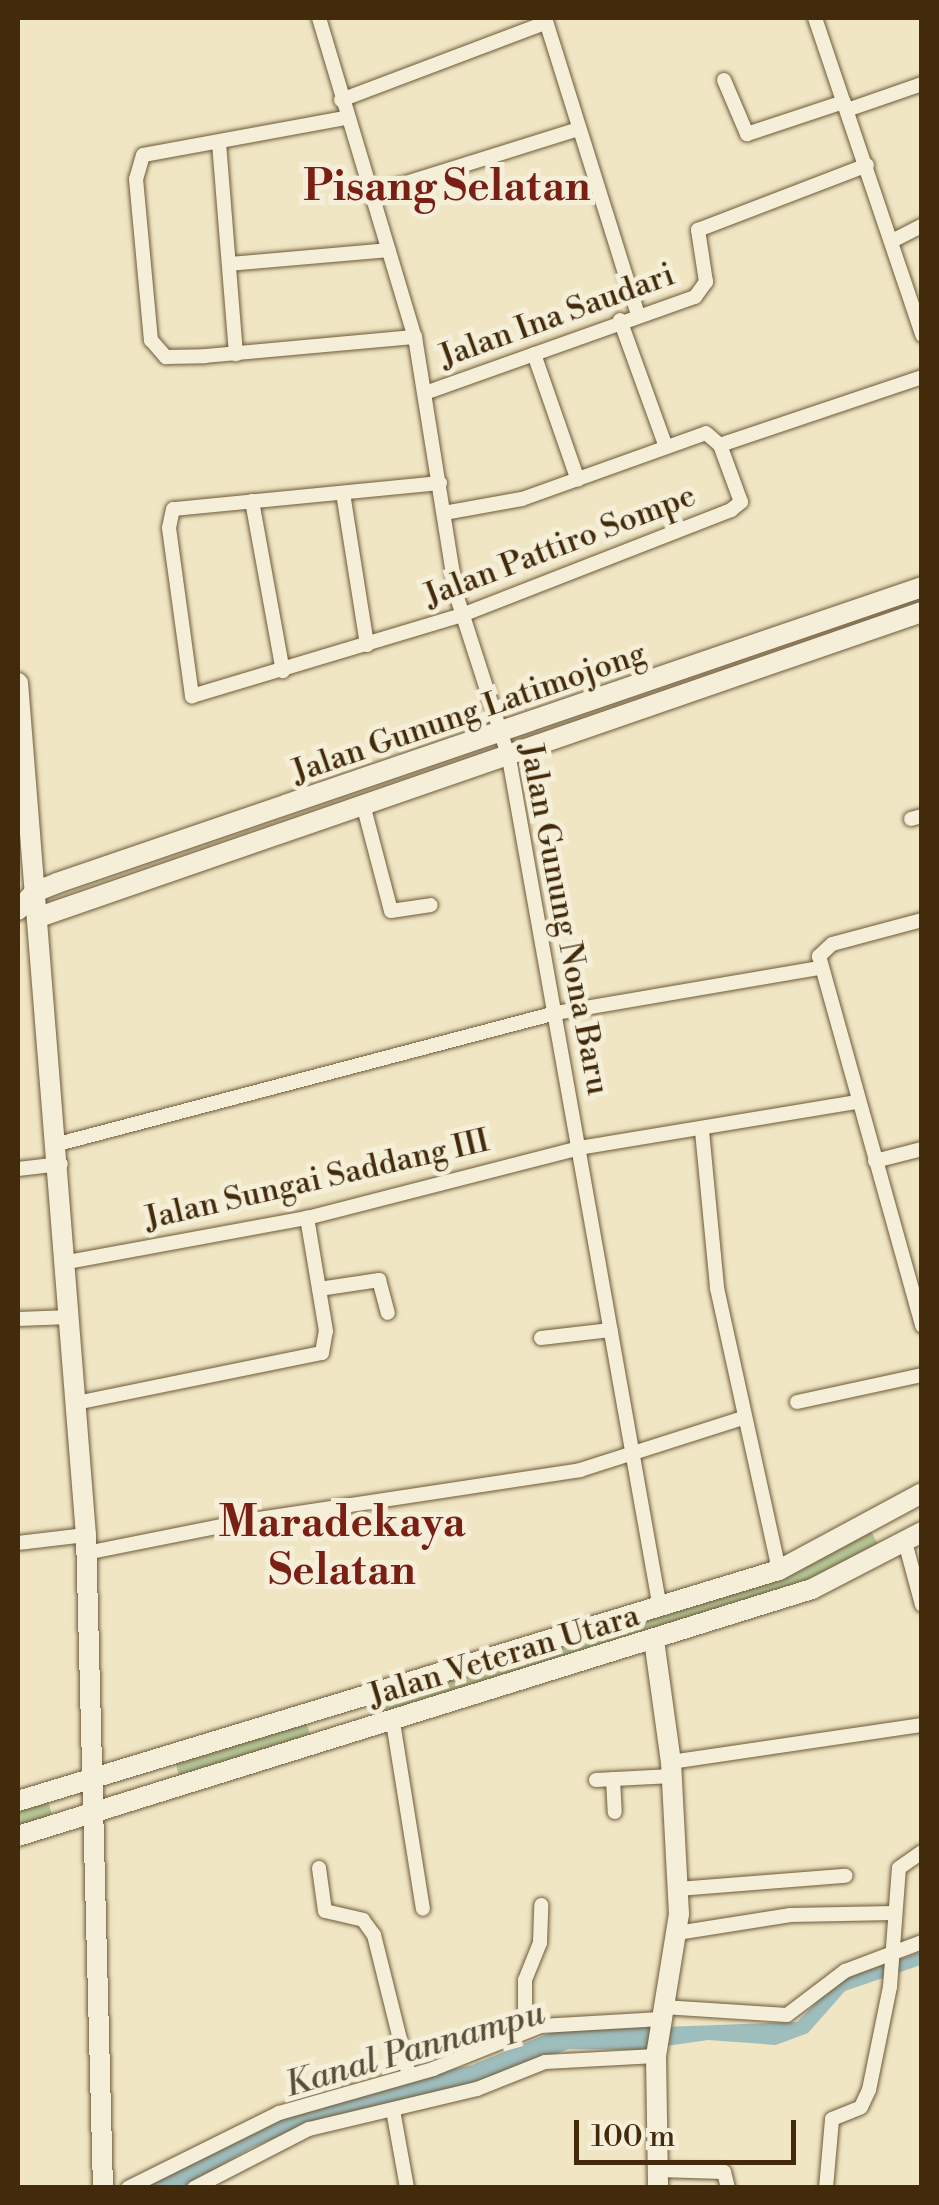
<!DOCTYPE html>
<html>
<head>
<meta charset="utf-8">
<style>
  body { margin:0 }
  #map { position:relative; width:939px; height:2205px; overflow:hidden; background:#f0e6c4; font-family:"Libre Bodoni",serif }
  div>[style] { position:absolute }
  .green>* { inset:0; background:#b5c697 }
  .water>* { inset:0; background:#9ebdbd }
  .roads { filter:drop-shadow(0 0 2px #6e5939) drop-shadow(0 0 2px #6e5939) }
  .street>* { height:14px; margin:-7px; padding:0 7px; transform-origin:7px; border-radius:7px; background:#f5efd9 }
  .secondary>* { height:20px; margin:-10px; padding:0 10px; transform-origin:10px; border-radius:10px; background:#f5efd9 }
  span { translate:-50% -50%; white-space:nowrap; text-align:center; line-height:1.15; -webkit-text-stroke:10px #f5efd9; paint-order:stroke }
  .street-label { font-size:32px; color:#422a0b }
  .water-label { font-size:35px; color:#594f38; font-style:italic }
  .district-label { font-size:42px; color:#7a1f14; font-weight:700 }
  .frame { position:absolute; inset:0; border:20px solid #422a0b; pointer-events:none }
  .scale { position:absolute; left:574px; top:2120px; width:222px; height:45px; box-sizing:border-box; border:5px solid #422a0b; border-top:0; padding-left:12px; font-size:30px; line-height:35px; white-space:nowrap; color:#422a0b; -webkit-text-stroke:8px #f5efd9; paint-order:stroke }
</style>
</head>
<body>
<div id="map">
  <div class="green">
    <i style="clip-path:polygon(871px 1531px,880px 1548px,805px 1581px,378px 1721px,371px 1700px)"></i>
    <i style="clip-path:polygon(306px 1722px,312px 1740px,180px 1781px,174px 1755px)"></i>
    <i style="clip-path:polygon(47px 1796px,53px 1819px,18px 1829px,18px 1805px)"></i>
  </div>
  <div class="water">
    <i style="clip-path:polygon(921px 1952px,921px 1965px,845px 1991px,808px 2033px,776px 2045px,708px 2040px,639px 2050px,569px 2049px,457px 2088px,317px 2121px,251px 2148px,184px 2187px,140px 2188px,227px 2139px,353px 2091px,472px 2065px,555px 2031px,797px 2022px,839px 1980px)"></i>
  </div>
  <div class="roads">
    <div class="street">
      <i style="left:319px;top:18px;width:333px;rotate:73.3deg"></i>
      <i style="left:415px;top:337px;width:260px;rotate:80.9deg"></i>
      <i style="left:456px;top:594px;width:172px;rotate:72.1deg"></i>
      <i style="left:509px;top:758px;width:863px;rotate:79.93deg"></i>
      <i style="left:545px;top:18px;width:310px;rotate:72.6deg"></i>
      <i style="left:815px;top:18px;width:335px;rotate:71.3deg"></i>
      <i style="left:724px;top:80px;width:59px;rotate:66.9deg"></i>
      <i style="left:747px;top:134px;width:102px;rotate:-18.3deg"></i>
      <i style="left:341px;top:100px;width:218px;rotate:-20.7deg"></i>
      <i style="left:847px;top:110px;width:79px;rotate:-19.1deg"></i>
      <i style="left:345px;top:118px;width:205px;rotate:169.6deg"></i>
      <i style="left:143px;top:155px;width:25px;rotate:106deg"></i>
      <i style="left:136px;top:179px;width:162px;rotate:84.7deg"></i>
      <i style="left:151px;top:340px;width:23px;rotate:49deg"></i>
      <i style="left:166px;top:357px;width:39px;rotate:-1deg"></i>
      <i style="left:205px;top:356px;width:211px;rotate:-5.2deg"></i>
      <i style="left:219px;top:143px;width:212px;rotate:85.4deg"></i>
      <i style="left:371px;top:194px;width:217px;rotate:-17.4deg"></i>
      <i style="left:892px;top:241px;width:34px;rotate:-27deg"></i>
      <i style="left:229px;top:264px;width:160px;rotate:-5deg"></i>
      <i style="left:620px;top:320px;width:135px;rotate:70.1deg"></i>
      <i style="left:534px;top:354px;width:133px;rotate:70.8deg"></i>
      <i style="left:425px;top:393px;width:287px;rotate:-19.6deg"></i>
      <i style="left:695px;top:297px;width:19px;rotate:-54deg"></i>
      <i style="left:706px;top:282px;width:53px;rotate:-98.7deg"></i>
      <i style="left:698px;top:230px;width:181px;rotate:-21deg"></i>
      <i style="left:440px;top:483px;width:268px;rotate:174.4deg"></i>
      <i style="left:173px;top:509px;width:19px;rotate:102deg"></i>
      <i style="left:169px;top:528px;width:170px;rotate:82.2deg"></i>
      <i style="left:192px;top:696px;width:282px;rotate:-16.7deg"></i>
      <i style="left:462px;top:615px;width:289px;rotate:-21.3deg"></i>
      <i style="left:731px;top:510px;width:13px;rotate:-39deg"></i>
      <i style="left:741px;top:502px;width:61px;rotate:-110.2deg"></i>
      <i style="left:720px;top:445px;width:213px;rotate:-18.6deg"></i>
      <i style="left:343px;top:493px;width:154px;rotate:81deg"></i>
      <i style="left:252px;top:501px;width:173px;rotate:79.7deg"></i>
      <i style="left:444px;top:513px;width:79px;rotate:-10.2deg"></i>
      <i style="left:522px;top:499px;width:195px;rotate:-19.7deg"></i>
      <i style="left:706px;top:433px;width:18px;rotate:41deg"></i>
      <i style="left:364px;top:808px;width:106px;rotate:75.3deg"></i>
      <i style="left:391px;top:911px;width:40px;rotate:-8.5deg"></i>
      <i style="left:911px;top:819px;width:11px;rotate:-15deg"></i>
      <i style="left:922px;top:920px;width:93px;rotate:165.1deg"></i>
      <i style="left:832px;top:944px;width:18px;rotate:137deg"></i>
      <i style="left:819px;top:956px;width:384px;rotate:74.4deg"></i>
      <i style="left:702px;top:1131px;width:158px;rotate:84.5deg"></i>
      <i style="left:717px;top:1288px;width:289px;rotate:77.6deg"></i>
      <i style="left:58px;top:1144px;width:515px;rotate:-14.74deg"></i>
      <i style="left:556px;top:1013px;width:268px;rotate:-9.7deg"></i>
      <i style="left:875px;top:1161px;width:49px;rotate:-14.3deg"></i>
      <i style="left:18px;top:1169px;width:43px;rotate:-6.6deg"></i>
      <i style="left:67px;top:1262px;width:244px;rotate:-10.4deg"></i>
      <i style="left:307px;top:1218px;width:281px;rotate:-14.4deg"></i>
      <i style="left:579px;top:1148px;width:281px;rotate:-9.4deg"></i>
      <i style="left:319px;top:1289px;width:61px;rotate:-8.5deg"></i>
      <i style="left:379px;top:1280px;width:34px;rotate:75deg"></i>
      <i style="left:18px;top:1319px;width:52px;rotate:-2.2deg"></i>
      <i style="left:541px;top:1338px;width:70px;rotate:-6.5deg"></i>
      <i style="left:797px;top:1402px;width:128px;rotate:-12.2deg"></i>
      <i style="left:76px;top:1403px;width:251px;rotate:-11.5deg"></i>
      <i style="left:322px;top:1353px;width:22px;rotate:-80deg"></i>
      <i style="left:326px;top:1331px;width:115px;rotate:-99.5deg"></i>
      <i style="left:905px;top:1542px;width:65px;rotate:74.9deg"></i>
      <i style="left:18px;top:1543px;width:68px;rotate:-6.7deg"></i>
      <i style="left:86px;top:1553px;width:168px;rotate:-11.3deg"></i>
      <i style="left:251px;top:1520px;width:333px;rotate:-8.6deg"></i>
      <i style="left:580px;top:1470px;width:171px;rotate:-17.7deg"></i>
      <i style="left:393px;top:1722px;width:189px;rotate:80.9deg"></i>
      <i style="left:671px;top:1762px;width:254px;rotate:-8.4deg"></i>
      <i style="left:613px;top:1779px;width:33px;rotate:87deg"></i>
      <i style="left:596px;top:1780px;width:76px;rotate:-3deg"></i>
      <i style="left:319px;top:1868px;width:43px;rotate:82.1deg"></i>
      <i style="left:325px;top:1911px;width:39px;rotate:13deg"></i>
      <i style="left:363px;top:1920px;width:19px;rotate:54deg"></i>
      <i style="left:374px;top:1935px;width:144px;rotate:76deg"></i>
      <i style="left:678px;top:1889px;width:168px;rotate:-4.5deg"></i>
      <i style="left:677px;top:1933px;width:115px;rotate:-9deg"></i>
      <i style="left:791px;top:1915px;width:103px;rotate:-1.1deg"></i>
      <i style="left:663px;top:2007px;width:124px;rotate:3.7deg"></i>
      <i style="left:787px;top:2015px;width:73px;rotate:-37.2deg"></i>
      <i style="left:845px;top:1971px;width:82px;rotate:-20.6deg"></i>
      <i style="left:525px;top:2032px;width:52px;rotate:-90deg"></i>
      <i style="left:525px;top:1980px;width:40px;rotate:-68deg"></i>
      <i style="left:540px;top:1943px;width:38px;rotate:-88deg"></i>
      <i style="left:393px;top:2110px;width:79px;rotate:79.8deg"></i>
      <i style="left:658px;top:2170px;width:66px;rotate:1.7deg"></i>
      <i style="left:724px;top:2172px;width:16px;rotate:76deg"></i>
      <i style="left:128px;top:2188px;width:169px;rotate:-26.4deg"></i>
      <i style="left:279px;top:2113px;width:160px;rotate:-15.9deg"></i>
      <i style="left:433px;top:2069px;width:116px;rotate:-21.7deg"></i>
      <i style="left:541px;top:2026px;width:120px;rotate:-3.3deg"></i>
      <i style="left:194px;top:2188px;width:129px;rotate:-27.2deg"></i>
      <i style="left:309px;top:2129px;width:173px;rotate:-13.4deg"></i>
      <i style="left:477px;top:2089px;width:73px;rotate:-21.7deg"></i>
      <i style="left:545px;top:2062px;width:111px;rotate:-3.1deg"></i>
      <i style="left:826px;top:2188px;width:69px;rotate:-85deg"></i>
      <i style="left:832px;top:2119px;width:31px;rotate:-22deg"></i>
      <i style="left:861px;top:2107px;width:19px;rotate:-65deg"></i>
      <i style="left:869px;top:2090px;width:105px;rotate:-78.5deg"></i>
      <i style="left:890px;top:1987px;width:119px;rotate:-85.7deg"></i>
      <i style="left:899px;top:1868px;width:28px;rotate:-35deg"></i>
    </div>
    <div class="secondary">
      <i style="left:18px;top:683px;width:855px;rotate:85.44deg"></i>
      <i style="left:86px;top:1535px;width:653px;rotate:88.51deg"></i>
      <i style="left:18px;top:910px;width:25px;rotate:-47deg"></i>
      <i style="left:35px;top:892px;width:24px;rotate:-22deg"></i>
      <i style="left:57px;top:883px;width:914px;rotate:-18.89deg"></i>
      <i style="left:39px;top:917px;width:934px;rotate:-19.06deg"></i>
      <i style="left:654px;top:1640px;width:123px;rotate:82.1deg"></i>
      <i style="left:671px;top:1762px;width:152px;rotate:87deg"></i>
      <i style="left:679px;top:1914px;width:144px;rotate:99.2deg"></i>
      <i style="left:656px;top:2056px;width:132px;rotate:89.1deg"></i>
      <i style="left:18px;top:1801px;width:795px;rotate:-16.89deg"></i>
      <i style="left:779px;top:1570px;width:162px;rotate:-28.3deg"></i>
      <i style="left:18px;top:1836px;width:832px;rotate:-17.28deg"></i>
      <i style="left:812px;top:1589px;width:124px;rotate:-27.4deg"></i>
    </div>
  </div>
  <div class="street-label">
    <span style="left:557px;top:316px;rotate:-20deg">Jalan Ina Saudari</span>
    <span style="left:560px;top:546px;rotate:-21deg">Jalan Pattiro Sompe</span>
    <span style="left:469px;top:713px;rotate:-19deg">Jalan Gunung Latimojong</span>
    <span style="left:564px;top:919px;rotate:79deg">Jalan Gunung Nona Baru</span>
    <span style="left:317px;top:1180px;rotate:-13deg">Jalan Sungai Saddang III</span>
    <span style="left:504px;top:1656px;rotate:-17deg">Jalan Veteran Utara</span>
  </div>
  <div class="water-label">
    <span style="left:415px;top:2050px;rotate:-16deg">Kanal Pannampu</span>
  </div>
  <div class="district-label">
    <span style="left:447px;top:188px">Pisang Selatan</span>
    <span style="left:342px;top:1548px">Maradekaya<br>Selatan</span>
  </div>
  <div class="frame"></div>
  <div class="scale">100 m</div>
</div>
</body>
</html>
